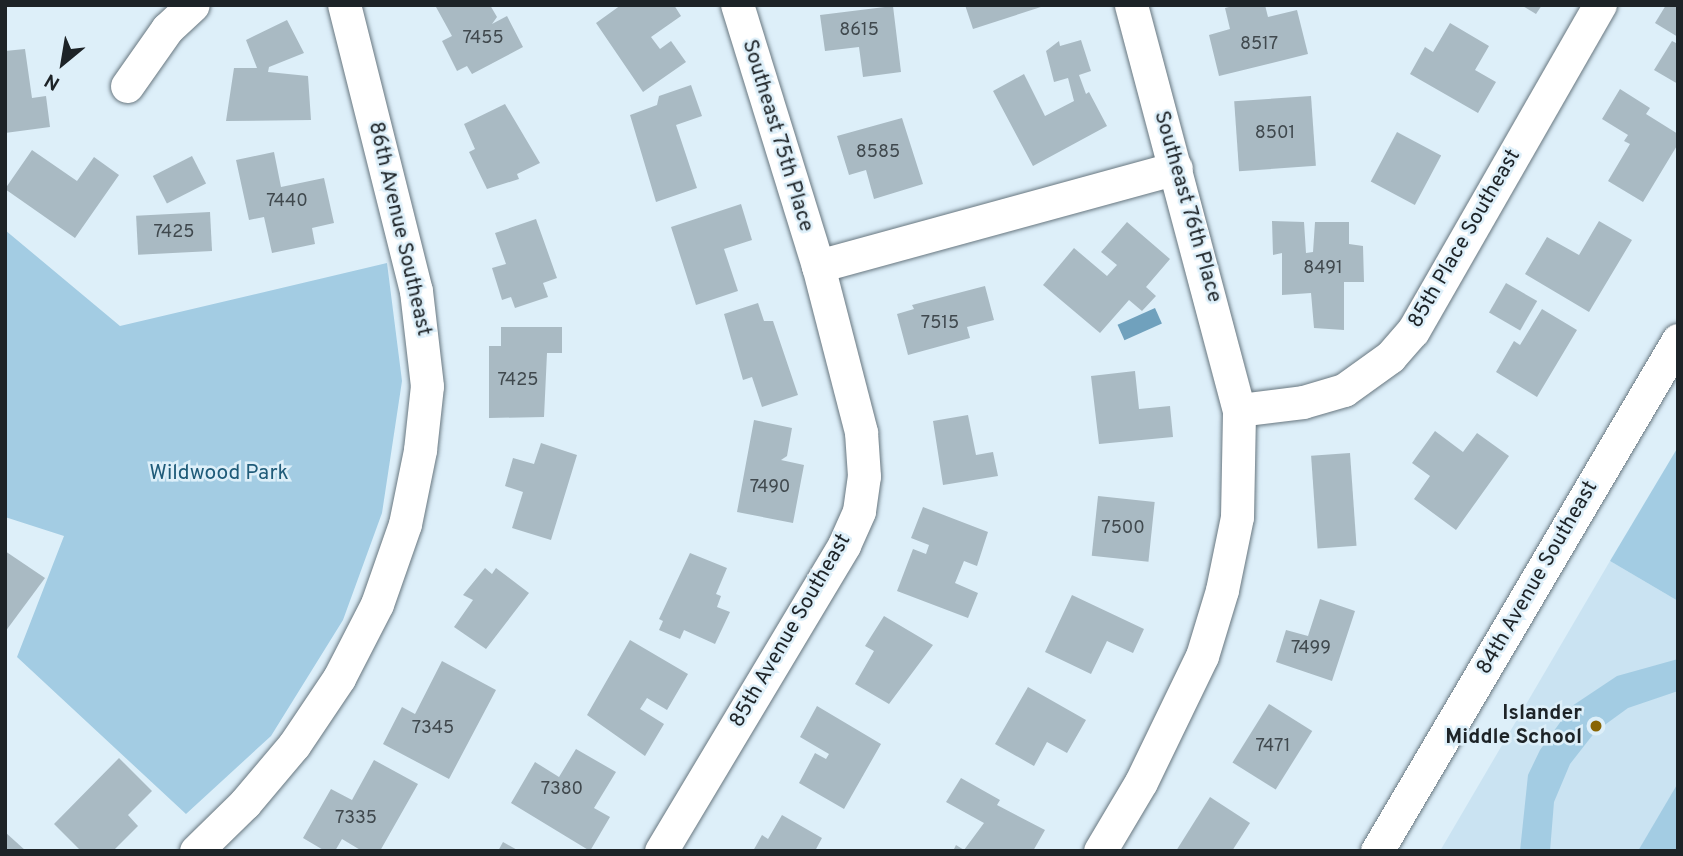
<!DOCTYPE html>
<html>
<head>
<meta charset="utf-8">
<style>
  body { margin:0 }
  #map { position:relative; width:1683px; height:856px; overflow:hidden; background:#ddeff9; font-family:Overpass,sans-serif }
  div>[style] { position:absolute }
  .built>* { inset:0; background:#cae3f2 }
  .green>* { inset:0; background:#a3cce3 }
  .water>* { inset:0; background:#70a1bd; transform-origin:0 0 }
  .building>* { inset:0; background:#a9bac3; transform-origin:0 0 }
  .roads { filter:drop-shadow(0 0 2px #687780) drop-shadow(0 0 2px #687780) }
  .minor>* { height:33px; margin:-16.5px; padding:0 16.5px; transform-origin:16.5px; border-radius:16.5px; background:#fff }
  .dots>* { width:19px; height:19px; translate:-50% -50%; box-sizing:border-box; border:4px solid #ddeff9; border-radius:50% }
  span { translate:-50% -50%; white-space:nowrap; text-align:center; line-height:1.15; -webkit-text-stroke:5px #ddeff9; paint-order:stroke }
  .number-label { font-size:18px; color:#40494e }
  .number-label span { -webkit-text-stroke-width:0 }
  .street-label { font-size:21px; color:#1d2327 }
  .park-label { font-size:21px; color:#1f5b79 }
  .poi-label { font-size:21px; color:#1d2327; font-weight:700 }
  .right { translate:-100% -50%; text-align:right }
  .frame { position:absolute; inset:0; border:7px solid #1d2327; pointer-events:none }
  .north { position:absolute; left:28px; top:28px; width:70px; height:70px; -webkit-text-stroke:5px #ddeff9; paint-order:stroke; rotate:210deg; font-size:19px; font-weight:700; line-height:28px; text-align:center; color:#1d2327 }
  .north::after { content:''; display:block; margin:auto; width:24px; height:32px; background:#1d2327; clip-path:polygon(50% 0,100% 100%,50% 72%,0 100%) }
</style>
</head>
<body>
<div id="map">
  <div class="built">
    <i style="clip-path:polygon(1610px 561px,1678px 601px,1678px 851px,1440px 851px)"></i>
  </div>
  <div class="green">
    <i style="clip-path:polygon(5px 230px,120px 326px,387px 263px,402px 381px,382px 513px,343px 620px,271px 736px,186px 814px,17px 657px,64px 536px,5px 517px)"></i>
    <i style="clip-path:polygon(1678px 447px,1678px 601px,1610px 561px)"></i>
    <i style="clip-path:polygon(1678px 659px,1678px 691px,1628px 708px,1595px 732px,1570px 764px,1554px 802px,1550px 851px,1520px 851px,1528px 775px,1540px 750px,1572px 706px,1617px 676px)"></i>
    <i style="clip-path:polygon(1678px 783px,1678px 851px,1638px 851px)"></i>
  </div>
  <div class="water">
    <i style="left:1155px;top:308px;width:17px;height:41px;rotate:66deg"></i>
  </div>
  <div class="building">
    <i style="clip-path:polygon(440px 5px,490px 5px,497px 17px,492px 24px,507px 16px,523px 47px,472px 74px,467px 66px,457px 71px,442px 41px,452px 36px,436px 7px)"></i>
    <i style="clip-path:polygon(621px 5px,674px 5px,681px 16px,651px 37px,660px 49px,671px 41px,686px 62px,643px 92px,596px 23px)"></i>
    <i style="clip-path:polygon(965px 5px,1043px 5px,1044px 6px,973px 29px)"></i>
    <i style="clip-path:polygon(1237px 5px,1265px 5px,1268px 17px,1297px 10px,1308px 54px,1219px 76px,1209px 35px,1230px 29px,1225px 8px)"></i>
    <i style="clip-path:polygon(1521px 5px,1542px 5px,1536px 14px)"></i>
    <i style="clip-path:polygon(1666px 5px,1678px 5px,1678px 37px,1655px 23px)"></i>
    <i style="clip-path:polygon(893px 6px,901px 72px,863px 77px,859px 47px,825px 51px,820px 15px)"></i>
    <i style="clip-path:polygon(287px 20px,304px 53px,269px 67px,268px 72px,308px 76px,311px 120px,226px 121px,234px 68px,257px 68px,246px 40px)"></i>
    <i style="clip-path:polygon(1450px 23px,1489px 46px,1475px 70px,1496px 82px,1478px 113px,1410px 74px,1425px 47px,1433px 52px)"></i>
    <i style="clip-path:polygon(1081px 40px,1091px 71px,1079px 75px,1086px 94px,1089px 92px,1107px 126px,1033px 166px,993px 91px,1024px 74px,1045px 116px,1074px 101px,1068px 78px,1054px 82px,1046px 51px,1059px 41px,1060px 46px)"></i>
    <i style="clip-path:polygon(1672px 41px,1678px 44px,1678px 84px,1654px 70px)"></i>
    <i style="clip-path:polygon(25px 49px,32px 98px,46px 96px,50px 127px,5px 133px,5px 51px)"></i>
    <i style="clip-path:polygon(691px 85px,702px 116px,676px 125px,697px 188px,656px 202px,630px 115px,657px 105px,659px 96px)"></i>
    <i style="clip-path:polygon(1620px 89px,1650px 108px,1646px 114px,1678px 134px,1678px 144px,1643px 202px,1608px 181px,1630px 144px,1624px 141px,1628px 135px,1602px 119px)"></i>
    <i style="left:1311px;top:96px;width:70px;height:77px;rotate:86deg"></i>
    <i style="clip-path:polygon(505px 104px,540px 163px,517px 174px,519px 179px,487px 189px,469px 152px,475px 149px,464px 124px)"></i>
    <i style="clip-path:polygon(902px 118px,923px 184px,874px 199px,866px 170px,849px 175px,837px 136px)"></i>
    <i style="left:1397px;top:132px;width:50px;height:56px;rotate:28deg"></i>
    <i style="clip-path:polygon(32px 150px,77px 181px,94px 157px,119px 175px,75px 238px,5px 189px)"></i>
    <i style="clip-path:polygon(274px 152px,281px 187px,324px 178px,334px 223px,312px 228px,315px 244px,272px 253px,264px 217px,249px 220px,236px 160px)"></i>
    <i style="left:192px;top:156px;width:31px;height:44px;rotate:63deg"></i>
    <i style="clip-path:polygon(741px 204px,752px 240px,724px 249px,738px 291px,696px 305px,671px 227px)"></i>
    <i style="left:210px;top:212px;width:39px;height:74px;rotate:87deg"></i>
    <i style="clip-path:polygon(536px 219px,557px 278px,543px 283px,548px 297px,515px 308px,511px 297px,502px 300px,492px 268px,506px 264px,495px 233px)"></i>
    <i style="clip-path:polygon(1272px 221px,1304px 222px,1306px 253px,1313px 252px,1315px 222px,1349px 222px,1349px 244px,1363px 246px,1364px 282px,1344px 282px,1344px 330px,1314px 328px,1311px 293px,1282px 295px,1282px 253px,1273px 255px)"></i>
    <i style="clip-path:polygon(1599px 221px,1632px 240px,1589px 312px,1525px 274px,1547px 237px,1579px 255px)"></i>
    <i style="clip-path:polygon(1127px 222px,1170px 259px,1146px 287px,1156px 296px,1142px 311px,1129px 300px,1100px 333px,1043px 285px,1074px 248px,1107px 276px,1117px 265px,1101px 252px)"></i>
    <i style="left:1506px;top:283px;width:36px;height:34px;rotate:30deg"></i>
    <i style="clip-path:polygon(985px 286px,994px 320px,967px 327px,970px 338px,908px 355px,897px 314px,914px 309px,912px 305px)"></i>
    <i style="clip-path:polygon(758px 303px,764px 321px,773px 321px,798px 395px,762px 407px,752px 377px,743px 380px,724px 314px)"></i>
    <i style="clip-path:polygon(1542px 309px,1577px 330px,1537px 397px,1496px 372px,1514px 341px,1520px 345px)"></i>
    <i style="clip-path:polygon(501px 327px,562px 327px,562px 353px,547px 353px,544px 417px,489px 418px,489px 346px,501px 346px)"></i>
    <i style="clip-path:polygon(1135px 371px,1139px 409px,1170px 406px,1173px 437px,1099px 444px,1091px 376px)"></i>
    <i style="clip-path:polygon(968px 415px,976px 455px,993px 452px,998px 476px,943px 485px,933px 421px)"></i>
    <i style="clip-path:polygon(754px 420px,792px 428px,787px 456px,781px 460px,804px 465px,793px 523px,737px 512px)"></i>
    <i style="clip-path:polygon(1435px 431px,1463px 452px,1477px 433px,1509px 456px,1456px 530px,1414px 499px,1430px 476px,1412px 463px)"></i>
    <i style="clip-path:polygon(541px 443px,577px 455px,551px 540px,512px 528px,523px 492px,505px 486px,513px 458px,534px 464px)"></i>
    <i style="left:1350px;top:453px;width:93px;height:39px;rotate:86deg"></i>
    <i style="left:1098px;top:496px;width:57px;height:60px;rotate:6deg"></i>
    <i style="clip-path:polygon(923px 507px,988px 532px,977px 566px,964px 561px,955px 583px,978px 593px,968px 618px,897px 591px,913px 549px,926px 554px,929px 545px,911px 538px)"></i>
    <i style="clip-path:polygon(5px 551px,45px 578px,5px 632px)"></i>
    <i style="clip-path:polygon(690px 553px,727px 568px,716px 594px,721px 596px,717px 607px,730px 612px,715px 644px,684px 630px,680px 639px,659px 630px,663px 621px,659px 619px)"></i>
    <i style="clip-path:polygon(485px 568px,492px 574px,496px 568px,529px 593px,486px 649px,454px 627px,473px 600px,463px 595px)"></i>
    <i style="clip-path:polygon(1072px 595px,1144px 629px,1133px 653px,1107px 641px,1091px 674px,1045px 652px)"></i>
    <i style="clip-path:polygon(1320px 599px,1355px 611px,1332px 681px,1276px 662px,1286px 630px,1308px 636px)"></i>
    <i style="clip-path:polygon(884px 616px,933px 645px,889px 704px,855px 684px,874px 651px,865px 646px)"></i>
    <i style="clip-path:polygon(630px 640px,688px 674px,667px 710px,647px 698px,640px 709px,664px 724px,645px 756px,587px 715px)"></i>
    <i style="clip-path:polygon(442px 661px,496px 690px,449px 779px,383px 744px,402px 707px,415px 714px)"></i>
    <i style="clip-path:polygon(1028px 687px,1086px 720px,1067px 753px,1047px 742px,1034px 766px,995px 744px)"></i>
    <i style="left:1269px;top:704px;width:51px;height:69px;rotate:32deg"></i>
    <i style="clip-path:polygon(817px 706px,881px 744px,844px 809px,799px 783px,815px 753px,826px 759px,829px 754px,800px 737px)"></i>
    <i style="clip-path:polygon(576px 749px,616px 772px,594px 808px,610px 817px,590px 851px,511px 803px,535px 762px,559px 777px)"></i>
    <i style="clip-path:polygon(119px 758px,152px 791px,128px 815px,138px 826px,113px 851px,81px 851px,54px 824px)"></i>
    <i style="clip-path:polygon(374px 760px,418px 784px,380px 851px,362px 851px,342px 839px,335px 851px,325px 851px,303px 838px,331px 789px,352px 800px)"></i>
    <i style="clip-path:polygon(961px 778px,1000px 800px,997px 805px,1045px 830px,1033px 851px,953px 851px,956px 845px,964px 850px,984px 823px,946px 802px)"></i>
    <i style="clip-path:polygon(1210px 797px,1250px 823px,1232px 851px,1176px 851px)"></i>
    <i style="clip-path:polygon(782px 815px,822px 838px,815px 851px,753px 851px,762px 835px,768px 839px)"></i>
    <i style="clip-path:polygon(5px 832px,26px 851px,5px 851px)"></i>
    <i style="clip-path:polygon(503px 842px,519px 851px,498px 851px)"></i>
  </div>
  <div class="roads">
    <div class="minor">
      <i style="left:1131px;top:5px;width:419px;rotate:75.1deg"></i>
      <i style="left:127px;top:86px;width:70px;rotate:-54.9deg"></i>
      <i style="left:167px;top:29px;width:35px;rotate:-43deg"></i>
      <i style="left:818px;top:266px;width:371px;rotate:-15.3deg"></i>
      <i style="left:196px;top:851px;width:69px;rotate:-44.4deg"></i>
      <i style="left:245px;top:803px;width:76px;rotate:-49.8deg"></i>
      <i style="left:294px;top:745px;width:81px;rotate:-56.1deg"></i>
      <i style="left:339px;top:678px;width:83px;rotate:-62.8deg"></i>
      <i style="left:377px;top:604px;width:85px;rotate:-70.7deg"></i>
      <i style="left:405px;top:524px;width:76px;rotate:-78.5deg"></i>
      <i style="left:420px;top:450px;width:64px;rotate:-83.8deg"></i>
      <i style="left:427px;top:386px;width:96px;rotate:-96.6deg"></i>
      <i style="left:416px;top:291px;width:295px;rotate:-104.1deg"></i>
      <i style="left:661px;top:851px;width:357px;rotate:-59.1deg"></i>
      <i style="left:844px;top:545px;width:37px;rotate:-66deg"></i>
      <i style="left:859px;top:511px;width:35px;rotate:-82deg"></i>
      <i style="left:864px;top:476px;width:44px;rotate:-93.9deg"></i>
      <i style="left:861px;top:432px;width:171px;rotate:-104.5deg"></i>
      <i style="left:818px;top:266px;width:273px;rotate:-107.2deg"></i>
      <i style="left:1100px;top:851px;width:80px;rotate:-59.3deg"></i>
      <i style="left:1141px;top:782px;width:140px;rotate:-64.2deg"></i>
      <i style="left:1202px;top:656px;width:69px;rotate:-73.1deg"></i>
      <i style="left:1222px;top:590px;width:75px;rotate:-78.4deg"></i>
      <i style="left:1237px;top:517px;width:107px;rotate:-88.9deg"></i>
      <i style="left:1239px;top:410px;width:64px;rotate:-7.1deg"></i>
      <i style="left:1303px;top:402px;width:43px;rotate:-16.3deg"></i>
      <i style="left:1344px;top:390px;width:57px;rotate:-35.7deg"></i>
      <i style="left:1390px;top:357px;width:35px;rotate:-49deg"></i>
      <i style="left:1413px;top:331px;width:376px;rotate:-60.2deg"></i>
      <i style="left:1377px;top:851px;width:593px;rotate:-59.5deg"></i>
    </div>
  </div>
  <div class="dots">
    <i style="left:1596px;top:726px;background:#896503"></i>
  </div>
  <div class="number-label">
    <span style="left:859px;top:31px">8615</span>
    <span style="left:483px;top:39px">7455</span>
    <span style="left:1259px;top:45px">8517</span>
    <span style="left:1275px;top:134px">8501</span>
    <span style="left:878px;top:153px">8585</span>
    <span style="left:287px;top:202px">7440</span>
    <span style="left:174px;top:233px">7425</span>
    <span style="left:1323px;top:269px">8491</span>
    <span style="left:940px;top:324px">7515</span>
    <span style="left:518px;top:381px">7425</span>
    <span style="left:770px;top:488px">7490</span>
    <span style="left:1123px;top:529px">7500</span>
    <span style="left:1311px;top:649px">7499</span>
    <span style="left:433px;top:729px">7345</span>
    <span style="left:1273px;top:747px">7471</span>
    <span style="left:562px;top:790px">7380</span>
    <span style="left:356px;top:819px">7335</span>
  </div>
  <div class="street-label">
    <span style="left:777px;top:136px;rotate:73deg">Southeast 75th Place</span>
    <span style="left:1187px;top:207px;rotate:74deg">Southeast 76th Place</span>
    <span style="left:399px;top:229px;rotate:77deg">86th Avenue Southeast</span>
    <span style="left:1465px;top:239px;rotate:-60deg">85th Place Southeast</span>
    <span style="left:1538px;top:578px;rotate:-60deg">84th Avenue Southeast</span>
    <span style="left:791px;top:631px;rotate:-60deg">85th Avenue Southeast</span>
  </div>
  <div class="park-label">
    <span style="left:219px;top:474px">Wildwood Park</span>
  </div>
  <div class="poi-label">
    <span class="right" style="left:1582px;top:726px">Islander<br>Middle School</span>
  </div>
  <div class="frame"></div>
  <div class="north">N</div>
</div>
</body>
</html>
